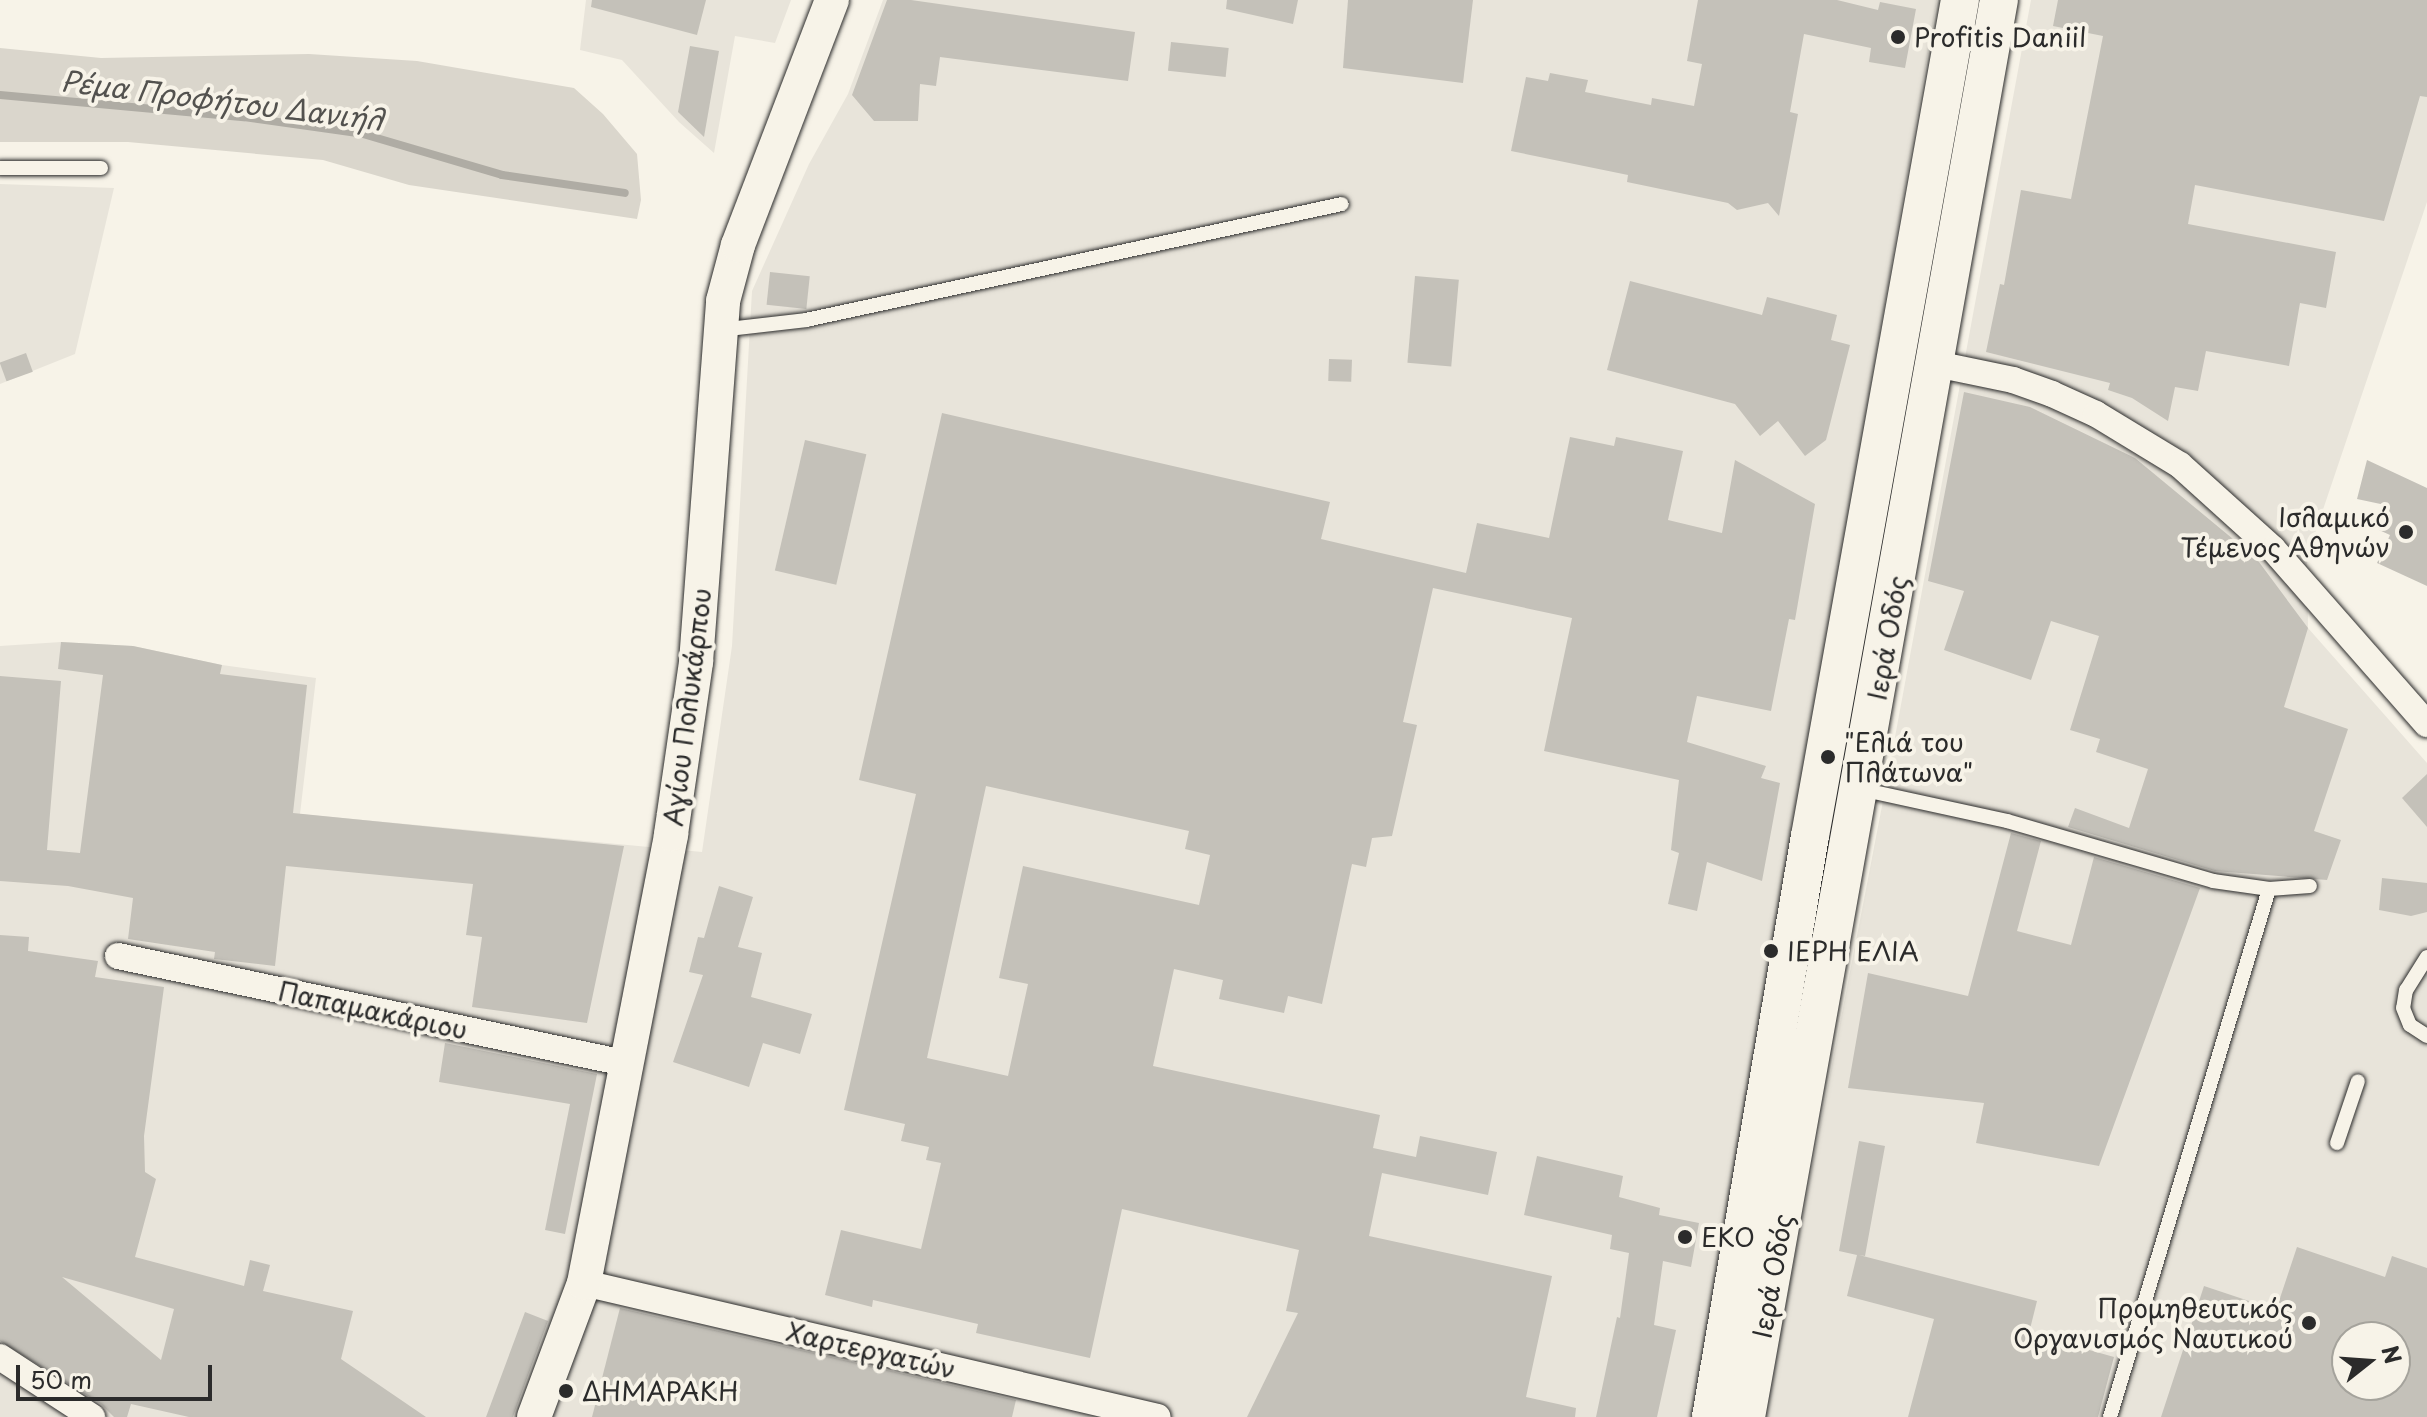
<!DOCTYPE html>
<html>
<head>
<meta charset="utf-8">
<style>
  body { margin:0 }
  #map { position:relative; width:2427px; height:1417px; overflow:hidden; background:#f7f3e8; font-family:"Playpen Sans",sans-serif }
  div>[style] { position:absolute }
  .built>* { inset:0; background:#e8e4da }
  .green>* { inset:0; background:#dad6cc }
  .stream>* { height:8px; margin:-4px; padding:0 4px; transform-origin:4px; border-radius:4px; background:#afaca4 }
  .building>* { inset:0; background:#c4c1b9; transform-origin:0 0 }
  .roads { filter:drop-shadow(0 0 2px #2b2b2b) drop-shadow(0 0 2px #2b2b2b) }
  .service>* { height:14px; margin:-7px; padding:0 7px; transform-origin:7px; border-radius:7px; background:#f7f3e8 }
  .minor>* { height:26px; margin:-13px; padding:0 13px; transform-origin:13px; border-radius:13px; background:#f7f3e8 }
  .tertiary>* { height:34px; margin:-17px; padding:0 17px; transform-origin:17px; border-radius:17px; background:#f7f3e8 }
  .secondary>* { height:38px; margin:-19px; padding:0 19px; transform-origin:19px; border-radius:19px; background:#f7f3e8 }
  .dots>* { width:22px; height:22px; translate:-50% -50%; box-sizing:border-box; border:4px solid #f7f3e8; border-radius:50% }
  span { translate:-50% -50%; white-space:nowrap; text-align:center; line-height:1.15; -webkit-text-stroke:8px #f7f3e8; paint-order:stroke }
  .poi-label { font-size:26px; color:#2b2b2b }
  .left { translate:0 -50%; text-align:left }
  .right { translate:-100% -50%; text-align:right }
  .street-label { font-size:26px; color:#2b2b2b }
  .water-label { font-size:28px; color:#53524f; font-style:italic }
  .north { position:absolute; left:2331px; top:1321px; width:80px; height:80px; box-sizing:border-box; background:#f7f3e8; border:2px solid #a5a39c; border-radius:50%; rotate:73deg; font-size:22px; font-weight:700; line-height:32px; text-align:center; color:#2b2b2b }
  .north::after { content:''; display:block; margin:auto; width:28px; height:36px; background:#2b2b2b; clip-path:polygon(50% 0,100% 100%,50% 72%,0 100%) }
  .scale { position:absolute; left:16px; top:1365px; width:196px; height:36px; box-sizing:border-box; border:4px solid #2b2b2b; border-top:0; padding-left:10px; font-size:24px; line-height:28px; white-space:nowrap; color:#2b2b2b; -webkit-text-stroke:6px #f7f3e8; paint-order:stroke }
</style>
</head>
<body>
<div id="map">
  <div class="built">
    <i style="clip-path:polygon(586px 0,791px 0,775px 43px,735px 36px,714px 153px,679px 122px,622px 60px,580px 50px)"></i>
    <i style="clip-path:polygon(883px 0,1937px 0,1694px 1417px,0 1417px,0 646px,61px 642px,133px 646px,222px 665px,316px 678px,300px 814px,702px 852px,732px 646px,752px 291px,809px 164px,848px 94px)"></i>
    <i style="clip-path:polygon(evenodd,2031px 0,2427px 0,2427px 202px,2307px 557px,2308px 628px,2427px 763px,2427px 1417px,1764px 1417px,1888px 775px,2031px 0,2347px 1337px,2395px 1337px,2395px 1385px,2347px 1385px,2347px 1337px)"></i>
    <i style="clip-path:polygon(0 184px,114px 188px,75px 354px,0 384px)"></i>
  </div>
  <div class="green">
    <i style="clip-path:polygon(0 48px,101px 58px,309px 54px,417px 61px,574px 88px,603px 114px,637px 154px,641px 200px,637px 219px,409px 185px,323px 160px,128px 142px,0 142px)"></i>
  </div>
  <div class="stream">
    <i style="left:0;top:95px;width:245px;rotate:5.2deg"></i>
    <i style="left:244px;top:117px;width:120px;rotate:8.1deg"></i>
    <i style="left:363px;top:134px;width:145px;rotate:16.4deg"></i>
    <i style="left:502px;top:175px;width:124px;rotate:8.3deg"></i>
  </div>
  <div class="building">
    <i style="clip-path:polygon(592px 0,706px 0,697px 35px,591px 7px)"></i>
    <i style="clip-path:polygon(887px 0,911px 0,1135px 32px,1128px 81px,940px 57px,936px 86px,920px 84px,918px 121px,874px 121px,852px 95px)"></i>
    <i style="clip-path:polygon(1227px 0,1298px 0,1293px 24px,1226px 9px)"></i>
    <i style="clip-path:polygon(1348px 0,1473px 0,1463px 83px,1343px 68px)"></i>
    <i style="clip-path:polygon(1698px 0,1837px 0,1878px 10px,1880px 2px,1916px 9px,1905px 68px,1869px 62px,1871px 48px,1804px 34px,1790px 112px,1798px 114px,1779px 216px,1768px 203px,1737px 210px,1728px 203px,1627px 182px,1628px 175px,1511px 151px,1526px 77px,1548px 81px,1550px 73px,1588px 80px,1585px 92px,1651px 105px,1652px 98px,1694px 106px,1702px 64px,1687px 61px)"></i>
    <i style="clip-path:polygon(2058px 0,2427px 0,2427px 97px,2420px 96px,2384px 221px,2195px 185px,2188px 224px,2336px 252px,2326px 308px,2300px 303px,2289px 366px,2206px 351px,2198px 391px,2175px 387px,2168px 421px,2132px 398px,2108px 390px,2110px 383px,1986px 352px,2000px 284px,2004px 285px,2021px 190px,2071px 199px,2103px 36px,2053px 26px)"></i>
    <i style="left:1171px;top:42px;width:58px;height:29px;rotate:6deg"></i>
    <i style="clip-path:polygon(690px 46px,719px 51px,704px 137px,678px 112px)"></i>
    <i style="left:770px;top:272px;width:40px;height:33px;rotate:6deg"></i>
    <i style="left:1415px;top:276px;width:44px;height:87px;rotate:5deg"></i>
    <i style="clip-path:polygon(1630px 281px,1762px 315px,1767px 297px,1837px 315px,1831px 340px,1850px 345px,1826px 440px,1805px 456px,1778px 421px,1760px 436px,1735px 404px,1607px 370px)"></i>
    <i style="left:26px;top:353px;width:20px;height:28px;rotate:70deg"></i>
    <i style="left:1329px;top:359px;width:23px;height:22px;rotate:2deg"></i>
    <i style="clip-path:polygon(1964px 392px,2030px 407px,2135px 458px,2256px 558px,2308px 628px,2284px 707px,2348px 729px,2314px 831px,2341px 840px,2327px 880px,2215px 871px,2068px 827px,2075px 808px,2129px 828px,2148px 769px,2096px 752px,2100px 739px,2070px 730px,2099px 636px,2051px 621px,2031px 680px,1944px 650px,1964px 591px,1928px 581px)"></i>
    <i style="clip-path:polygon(evenodd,942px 413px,1330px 502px,1321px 539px,1466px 573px,1477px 523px,1549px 538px,1570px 437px,1614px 446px,1616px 437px,1683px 451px,1668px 520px,1722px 533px,1735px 460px,1815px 504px,1795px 620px,1789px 619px,1771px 711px,1697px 696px,1687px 742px,1766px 766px,1761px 778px,1780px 783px,1762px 881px,1707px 862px,1697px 911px,1668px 904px,1679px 853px,1671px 850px,1679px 780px,1544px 751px,1572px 618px,1433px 588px,1403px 722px,1417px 725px,1392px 836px,1372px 838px,1366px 867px,1352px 864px,1322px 1004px,1288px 996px,1284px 1013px,1219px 999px,1223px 980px,1174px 969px,1153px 1066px,1380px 1115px,1373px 1148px,1416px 1157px,1420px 1136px,1497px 1152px,1488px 1195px,1382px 1173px,1369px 1236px,1552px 1276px,1526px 1397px,1576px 1408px,1575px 1417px,1247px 1417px,1298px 1313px,1286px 1311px,1299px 1250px,1122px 1209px,1090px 1358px,976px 1333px,978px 1324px,873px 1300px,872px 1307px,825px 1295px,841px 1230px,921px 1249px,941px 1163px,926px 1160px,929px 1147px,901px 1141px,905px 1124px,844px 1110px,916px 794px,859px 780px,942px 413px,986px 786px,1189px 831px,1185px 849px,1210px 855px,1199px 905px,1023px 866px,999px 978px,1028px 984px,1008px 1076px,927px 1058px,986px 786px)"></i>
    <i style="left:805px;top:440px;width:63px;height:134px;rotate:13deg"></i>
    <i style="clip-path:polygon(2367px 460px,2427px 488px,2427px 586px,2377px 563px,2390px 535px,2379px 530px,2390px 506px,2357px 499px)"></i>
    <i style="clip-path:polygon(61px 642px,133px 646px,222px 665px,220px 674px,307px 685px,293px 813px,624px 846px,587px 1023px,472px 1007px,482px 937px,466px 935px,473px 884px,286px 866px,275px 966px,214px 959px,215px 952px,128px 939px,133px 898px,68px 886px,0 881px,0 676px,61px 681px,47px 850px,80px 853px,103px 675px,58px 669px)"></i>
    <i style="clip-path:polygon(2427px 774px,2427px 827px,2402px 798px)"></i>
    <i style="clip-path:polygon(2011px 833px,2041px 841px,2017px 931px,2071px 945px,2094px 857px,2200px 888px,2099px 1166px,1976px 1143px,1984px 1103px,1848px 1088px,1868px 973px,1968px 996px)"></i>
    <i style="clip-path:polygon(2382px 878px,2427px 883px,2427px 912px,2411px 916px,2379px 910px)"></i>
    <i style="clip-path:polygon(719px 886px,753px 897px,738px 947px,762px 953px,751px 997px,812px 1014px,800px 1054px,763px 1043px,749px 1087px,673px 1062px,703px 975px,689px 972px,698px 937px,704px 938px)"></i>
    <i style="clip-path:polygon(evenodd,0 935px,29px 937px,28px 951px,98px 961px,95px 977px,164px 987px,144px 1136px,145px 1172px,156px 1179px,135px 1257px,244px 1286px,250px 1260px,270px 1265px,263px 1291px,353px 1311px,341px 1359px,426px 1417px,189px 1417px,131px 1404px,127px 1417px,114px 1417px,101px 1404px,0 1341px,0 935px,62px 1277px,174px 1309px,161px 1360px,62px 1277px)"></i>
    <i style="clip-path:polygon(445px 1043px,597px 1074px,565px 1234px,545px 1230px,570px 1104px,439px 1082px)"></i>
    <i style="clip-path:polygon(1859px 1141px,1885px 1146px,1865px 1256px,1859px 1255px,2037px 1301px,2029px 1333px,2114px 1357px,2098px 1417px,1908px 1417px,1934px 1319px,1847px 1296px,1857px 1255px,1839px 1251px)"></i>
    <i style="clip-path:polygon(1537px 1156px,1623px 1176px,1619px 1197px,1660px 1208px,1659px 1215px,1699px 1223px,1691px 1267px,1663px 1261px,1654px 1325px,1676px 1330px,1657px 1417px,1596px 1417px,1617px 1317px,1620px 1318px,1629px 1253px,1610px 1249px,1612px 1235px,1524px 1215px)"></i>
    <i style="clip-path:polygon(evenodd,2297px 1247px,2385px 1277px,2392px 1256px,2427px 1268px,2427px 1417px,2161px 1417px,2204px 1286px,2276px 1310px,2297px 1247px,2347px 1337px,2395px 1337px,2395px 1385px,2347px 1385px,2347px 1337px)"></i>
    <i style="clip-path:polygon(620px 1308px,1016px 1400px,1012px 1417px,592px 1417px)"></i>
    <i style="clip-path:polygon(525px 1312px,548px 1321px,515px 1411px,513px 1417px,486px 1417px)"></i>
  </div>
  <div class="roads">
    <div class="service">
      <i style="left:0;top:168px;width:101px"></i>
      <i style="left:720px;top:330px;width:87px;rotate:-6.6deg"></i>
      <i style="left:806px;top:320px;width:548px;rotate:-12.21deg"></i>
      <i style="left:1860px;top:789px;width:150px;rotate:12.3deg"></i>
      <i style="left:2007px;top:821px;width:215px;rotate:16.2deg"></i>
      <i style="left:2213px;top:881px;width:57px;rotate:8.1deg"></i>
      <i style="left:2269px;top:889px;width:41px;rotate:-4.2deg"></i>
      <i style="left:2427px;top:957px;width:39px;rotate:122deg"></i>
      <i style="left:2406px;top:990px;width:18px;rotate:99deg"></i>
      <i style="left:2403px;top:1008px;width:18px;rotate:68deg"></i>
      <i style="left:2410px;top:1025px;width:20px;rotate:33deg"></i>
      <i style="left:2337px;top:1143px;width:65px;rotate:-71.3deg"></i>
      <i style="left:2110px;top:1417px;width:551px;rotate:-73.24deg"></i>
    </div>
    <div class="minor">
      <i style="left:1936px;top:364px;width:79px;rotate:11.7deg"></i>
      <i style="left:2013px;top:380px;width:41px;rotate:19.7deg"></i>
      <i style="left:2052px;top:394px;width:48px;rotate:24.4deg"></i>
      <i style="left:2096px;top:414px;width:98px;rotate:31.3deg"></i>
      <i style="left:2180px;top:465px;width:125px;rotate:42.1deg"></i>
      <i style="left:2273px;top:549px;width:233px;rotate:48.7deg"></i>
      <i style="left:118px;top:956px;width:522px;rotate:11.93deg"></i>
      <i style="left:584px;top:1283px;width:589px;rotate:13.14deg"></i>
      <i style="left:0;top:1357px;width:110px;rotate:33.1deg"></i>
    </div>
    <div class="tertiary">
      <i style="left:534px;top:1417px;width:143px;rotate:-69.5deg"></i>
      <i style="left:584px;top:1283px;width:457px;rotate:-79deg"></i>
      <i style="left:671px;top:834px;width:174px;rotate:-81.7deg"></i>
      <i style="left:696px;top:662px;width:362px;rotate:-85.7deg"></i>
      <i style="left:723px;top:301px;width:58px;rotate:-75deg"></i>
      <i style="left:738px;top:245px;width:262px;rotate:-69deg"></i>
    </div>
    <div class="secondary">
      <i style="left:1711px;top:1417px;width:589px;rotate:-80.33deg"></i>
      <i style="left:1810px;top:836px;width:849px;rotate:-79.83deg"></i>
      <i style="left:1746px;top:1417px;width:1439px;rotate:-79.88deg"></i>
    </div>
  </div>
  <div class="dots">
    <i style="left:1898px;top:37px;background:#2b2b2b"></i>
    <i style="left:2406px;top:532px;background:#2b2b2b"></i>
    <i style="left:1828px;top:757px;background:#2b2b2b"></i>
    <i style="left:1771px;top:951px;background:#2b2b2b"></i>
    <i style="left:1685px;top:1237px;background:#2b2b2b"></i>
    <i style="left:2309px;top:1323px;background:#2b2b2b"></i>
    <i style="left:566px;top:1391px;background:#2b2b2b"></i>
  </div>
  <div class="poi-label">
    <span class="left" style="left:1914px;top:37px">Profitis Daniil</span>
    <span class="right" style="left:2390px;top:532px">Ισλαμικό<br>Τέμενος Αθηνών</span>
    <span class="left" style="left:1844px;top:757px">"Ελιά του<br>Πλάτωνα"</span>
    <span class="left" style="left:1787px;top:951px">ΙΕΡΗ ΕΛΙΑ</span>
    <span class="left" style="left:1701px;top:1237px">EKO</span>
    <span class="right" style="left:2293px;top:1323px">Προμηθευτικός<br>Οργανισμός Ναυτικού</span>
    <span class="left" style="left:582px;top:1391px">ΔΗΜΑΡΑΚΗ</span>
  </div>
  <div class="street-label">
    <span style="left:1887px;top:638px;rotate:-80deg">Ιερά Οδός</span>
    <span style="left:687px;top:707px;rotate:-83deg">Αγίου Πολυκάρπου</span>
    <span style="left:373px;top:1010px;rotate:12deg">Παπαμακάριου</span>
    <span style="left:1772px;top:1276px;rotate:-80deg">Ιερά Οδός</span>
    <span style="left:871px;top:1350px;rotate:13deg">Χαρτεργατών</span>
  </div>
  <div class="water-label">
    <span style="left:222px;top:100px;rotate:7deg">Ρέμα Προφήτου Δανιήλ</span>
  </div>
  <div class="north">N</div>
  <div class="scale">50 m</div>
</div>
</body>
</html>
